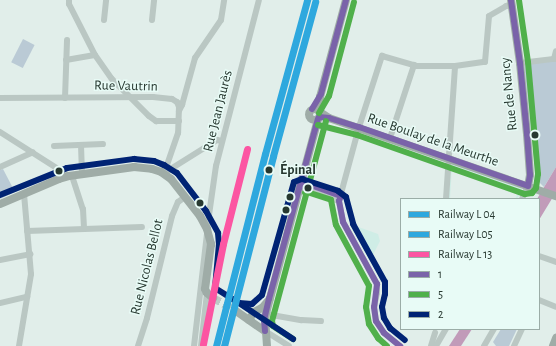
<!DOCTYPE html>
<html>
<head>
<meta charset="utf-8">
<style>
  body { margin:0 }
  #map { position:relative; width:556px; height:346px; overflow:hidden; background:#e1eeea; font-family:"Alegreya Sans",sans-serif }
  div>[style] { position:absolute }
  .green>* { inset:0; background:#bacad5; transform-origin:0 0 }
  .plaza>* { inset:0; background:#cfede6 }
  .water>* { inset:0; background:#c19bb9 }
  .major-tunnel>* { height:8px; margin-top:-4px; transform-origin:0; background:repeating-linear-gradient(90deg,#bccac5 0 8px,transparent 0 12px) }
  .minor>* { height:6px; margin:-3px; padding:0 3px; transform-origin:3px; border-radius:3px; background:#bac7c3 }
  .major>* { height:8px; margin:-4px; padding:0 4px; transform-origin:4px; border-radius:4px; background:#9faca7 }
  .major>.ring { margin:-4px; padding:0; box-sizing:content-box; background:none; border:8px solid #9faca7; border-radius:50% }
  .bus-1>* { height:6px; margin:-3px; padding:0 3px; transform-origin:3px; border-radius:3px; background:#7a63a9 }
  .bus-2>* { height:6px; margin:-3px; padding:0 3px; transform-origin:3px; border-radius:3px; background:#50b04b }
  .bus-3>* { height:6px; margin:-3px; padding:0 3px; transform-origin:3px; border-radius:3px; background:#002374 }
  .rail-1>* { height:7px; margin:-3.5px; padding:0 3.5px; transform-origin:3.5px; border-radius:3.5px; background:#2ea8de }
  .rail-2>* { height:7px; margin:-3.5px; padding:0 3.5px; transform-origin:3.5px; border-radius:3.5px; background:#2ea8de }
  .rail-3>* { height:7px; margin:-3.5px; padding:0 3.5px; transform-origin:3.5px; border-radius:3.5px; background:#fc55a2 }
  .dots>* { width:11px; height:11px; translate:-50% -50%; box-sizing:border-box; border:2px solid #e8fbf6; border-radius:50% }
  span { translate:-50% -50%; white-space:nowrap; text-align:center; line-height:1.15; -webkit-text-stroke:3px #e8fbf6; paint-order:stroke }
  .street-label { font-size:14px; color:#273830 }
  .stop-label { font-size:14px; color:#273830; font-weight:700 }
  .left { translate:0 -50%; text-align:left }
  .legend { position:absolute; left:400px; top:198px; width:140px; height:132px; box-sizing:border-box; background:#e8fbf6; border:1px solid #9bada7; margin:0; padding:5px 7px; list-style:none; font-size:12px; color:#273830 }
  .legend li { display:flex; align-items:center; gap:8px; height:20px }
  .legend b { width:20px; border:1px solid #9bada7 }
</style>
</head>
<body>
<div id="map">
  <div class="green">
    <i style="left:23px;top:39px;width:13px;height:26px;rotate:27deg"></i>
    <i style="clip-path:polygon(556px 51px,556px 167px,544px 187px,539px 182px,536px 176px,524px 63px,554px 59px)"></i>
    <i style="clip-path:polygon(3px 169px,15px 192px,0 199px,0 170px)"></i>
    <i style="clip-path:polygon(501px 329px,517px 329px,509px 346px,496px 346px,493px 342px)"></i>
  </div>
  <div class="plaza">
    <i style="clip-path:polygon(452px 164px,521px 187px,522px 191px,517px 199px,515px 199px,520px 190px,519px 189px,454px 166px,452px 167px,450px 199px,448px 199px)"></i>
    <i style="clip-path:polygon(353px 225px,378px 234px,380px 241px,371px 259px,352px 228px)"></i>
  </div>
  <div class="water">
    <i style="clip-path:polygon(556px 167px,556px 192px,539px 220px,539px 199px,537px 199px)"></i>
    <i style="clip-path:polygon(460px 329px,472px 329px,461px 346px,449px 346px)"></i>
  </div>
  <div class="major-tunnel">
    <i style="left:213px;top:298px;width:26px;rotate:29deg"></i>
  </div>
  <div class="minor">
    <i style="left:69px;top:0;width:4px;rotate:90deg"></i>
    <i style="left:69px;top:4px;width:57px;rotate:63deg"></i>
    <i style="left:95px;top:55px;width:29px;rotate:55deg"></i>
    <i style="left:112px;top:79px;width:52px;rotate:45deg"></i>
    <i style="left:149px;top:116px;width:9px;rotate:36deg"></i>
    <i style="left:156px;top:121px;width:23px"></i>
    <i style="left:104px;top:20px;width:20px;rotate:-84deg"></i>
    <i style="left:152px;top:20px;width:20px;rotate:-84deg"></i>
    <i style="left:66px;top:60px;width:29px;rotate:-10deg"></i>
    <i style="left:520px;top:63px;width:34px;rotate:-7deg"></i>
    <i style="left:554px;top:59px;width:8px;rotate:-76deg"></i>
    <i style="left:0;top:98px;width:153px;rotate:-0.4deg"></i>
    <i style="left:153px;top:97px;width:19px;rotate:6deg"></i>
    <i style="left:172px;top:99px;width:6px;rotate:31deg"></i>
    <i style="left:177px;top:102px;width:5px;rotate:68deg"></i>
    <i style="left:179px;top:107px;width:26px;rotate:92deg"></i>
    <i style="left:178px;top:133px;width:36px;rotate:109deg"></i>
    <i style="left:166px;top:167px;width:7px;rotate:135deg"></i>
    <i style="left:65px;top:98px;width:58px;rotate:-88deg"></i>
    <i style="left:179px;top:111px;width:7px;rotate:-63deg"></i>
    <i style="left:182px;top:105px;width:49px;rotate:-74.5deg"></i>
    <i style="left:195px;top:58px;width:46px;rotate:-55.6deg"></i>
    <i style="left:221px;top:20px;width:20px;rotate:-81deg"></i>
    <i style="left:0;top:132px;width:82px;rotate:32.5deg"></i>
    <i style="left:390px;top:138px;width:77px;rotate:-71.8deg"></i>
    <i style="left:81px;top:145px;width:29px;rotate:88deg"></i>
    <i style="left:54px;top:146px;width:49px;rotate:-2.3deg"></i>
    <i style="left:0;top:167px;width:36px;rotate:-24deg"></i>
    <i style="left:165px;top:175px;width:6px;rotate:-51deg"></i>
    <i style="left:169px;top:170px;width:57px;rotate:-32deg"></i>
    <i style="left:217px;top:140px;width:5px;rotate:11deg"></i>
    <i style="left:72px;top:176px;width:35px;rotate:72deg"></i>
    <i style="left:83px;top:209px;width:20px;rotate:87deg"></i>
    <i style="left:300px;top:187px;width:41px;rotate:19.7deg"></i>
    <i style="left:446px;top:199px;width:133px;rotate:-86.1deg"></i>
    <i style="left:455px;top:66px;width:30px;rotate:-8deg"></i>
    <i style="left:485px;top:62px;width:46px;rotate:-85deg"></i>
    <i style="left:489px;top:16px;width:20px;rotate:-30deg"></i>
    <i style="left:506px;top:6px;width:5px;rotate:-11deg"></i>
    <i style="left:522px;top:199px;width:14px;rotate:-65deg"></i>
    <i style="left:207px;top:229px;width:64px;rotate:-81.9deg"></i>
    <i style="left:216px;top:166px;width:171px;rotate:-75.5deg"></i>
    <i style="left:27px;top:231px;width:115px;rotate:-2deg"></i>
    <i style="left:539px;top:256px;width:18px;rotate:19deg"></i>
    <i style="left:0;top:260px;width:31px;rotate:-11deg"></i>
    <i style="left:539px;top:300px;width:18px;rotate:22deg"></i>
    <i style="left:0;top:303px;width:28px;rotate:-13deg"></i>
    <i style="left:266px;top:314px;width:36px;rotate:10deg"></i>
    <i style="left:301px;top:320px;width:20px;rotate:3deg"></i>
    <i style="left:265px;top:331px;width:28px;rotate:32deg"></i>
    <i style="left:19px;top:346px;width:73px;rotate:-80.5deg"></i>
    <i style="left:31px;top:274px;width:80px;rotate:-95deg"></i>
    <i style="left:138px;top:346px;width:29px;rotate:-72deg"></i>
    <i style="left:147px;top:318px;width:105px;rotate:-76.2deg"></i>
    <i style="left:172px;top:216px;width:15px;rotate:-67deg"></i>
    <i style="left:178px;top:202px;width:9px;rotate:-36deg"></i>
    <i style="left:194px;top:346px;width:113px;rotate:-83.4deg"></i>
    <i style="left:201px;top:346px;width:53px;rotate:-83.5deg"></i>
    <i style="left:400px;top:346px;width:21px;rotate:-141deg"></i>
    <i style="left:384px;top:333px;width:14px;rotate:-124deg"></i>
    <i style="left:376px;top:321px;width:14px;rotate:-98deg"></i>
    <i style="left:374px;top:307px;width:14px;rotate:-78deg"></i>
    <i style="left:377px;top:293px;width:9px;rotate:-90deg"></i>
    <i style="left:377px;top:284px;width:71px;rotate:-118.7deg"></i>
    <i style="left:343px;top:222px;width:21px;rotate:-101deg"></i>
    <i style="left:339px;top:201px;width:77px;rotate:-74.9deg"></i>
    <i style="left:359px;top:127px;width:75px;rotate:-72.1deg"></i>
    <i style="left:382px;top:56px;width:35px;rotate:16deg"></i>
    <i style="left:416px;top:66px;width:39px"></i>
    <i style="left:431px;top:346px;width:14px;rotate:-73deg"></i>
    <i style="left:436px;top:346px;width:20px;rotate:-60deg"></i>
    <i style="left:484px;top:346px;width:20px;rotate:-60deg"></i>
    <i style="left:514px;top:346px;width:19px;rotate:-65deg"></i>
  </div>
  <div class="major">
    <i style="left:511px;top:0;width:64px;rotate:81.9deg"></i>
    <i style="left:520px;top:63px;width:71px;rotate:84.4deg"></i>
    <i style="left:527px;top:134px;width:41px;rotate:85.8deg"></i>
    <i style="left:530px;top:175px;width:11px;rotate:100deg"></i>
    <i class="ring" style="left:308.5px;top:108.5px;width:3px;height:3px"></i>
    <i style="left:319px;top:110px;width:13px;rotate:-86deg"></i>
    <i style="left:320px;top:97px;width:100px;rotate:-75deg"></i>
    <i style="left:320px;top:112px;width:11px;rotate:34deg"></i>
    <i style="left:329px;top:118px;width:240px;rotate:19deg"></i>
    <i style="left:0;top:204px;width:64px;rotate:-23deg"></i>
    <i style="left:59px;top:179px;width:10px;rotate:-17deg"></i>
    <i style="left:69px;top:176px;width:66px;rotate:-7.9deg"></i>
    <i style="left:134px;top:167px;width:18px;rotate:6deg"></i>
    <i style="left:152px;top:169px;width:9px;rotate:18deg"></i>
    <i style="left:161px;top:172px;width:12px;rotate:35deg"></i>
    <i style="left:171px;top:179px;width:47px;rotate:51.9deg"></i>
    <i style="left:200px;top:216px;width:15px;rotate:62deg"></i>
    <i style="left:207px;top:229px;width:16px;rotate:75deg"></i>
    <i style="left:211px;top:244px;width:45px;rotate:97.6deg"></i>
    <i style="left:205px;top:289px;width:4px;rotate:63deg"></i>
    <i style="left:207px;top:293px;width:8px;rotate:40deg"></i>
    <i style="left:236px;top:311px;width:35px;rotate:35deg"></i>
    <i style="left:249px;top:320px;width:9px;rotate:-58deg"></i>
    <i style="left:254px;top:312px;width:9px;rotate:-27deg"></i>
    <i style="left:262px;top:308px;width:11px;rotate:-49deg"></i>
    <i style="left:267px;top:346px;width:29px;rotate:-94deg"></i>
    <i style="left:265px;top:317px;width:205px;rotate:-75deg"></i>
    <i style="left:553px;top:346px;width:9px;rotate:-69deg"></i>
  </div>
  <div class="bus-1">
    <i style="left:511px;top:0;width:64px;rotate:81.9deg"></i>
    <i style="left:520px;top:63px;width:71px;rotate:84.4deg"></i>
    <i style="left:527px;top:134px;width:41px;rotate:85.8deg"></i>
    <i style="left:530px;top:175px;width:11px;rotate:100deg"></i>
    <i style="left:312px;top:109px;width:17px;rotate:-59deg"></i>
    <i style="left:321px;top:94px;width:97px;rotate:-75.1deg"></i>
    <i style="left:319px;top:117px;width:10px;rotate:6deg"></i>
    <i style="left:329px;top:118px;width:31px;rotate:17deg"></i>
    <i style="left:359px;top:127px;width:179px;rotate:19.2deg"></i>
    <i style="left:300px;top:187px;width:6px;rotate:-39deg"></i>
    <i style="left:305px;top:183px;width:38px;rotate:20deg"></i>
    <i style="left:341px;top:196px;width:5px;rotate:112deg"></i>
    <i style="left:339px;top:201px;width:21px;rotate:79deg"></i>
    <i style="left:343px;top:222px;width:71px;rotate:61.3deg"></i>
    <i style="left:377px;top:284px;width:23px;rotate:97deg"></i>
    <i style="left:374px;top:307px;width:14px;rotate:82deg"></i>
    <i style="left:376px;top:321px;width:14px;rotate:56deg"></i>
    <i style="left:384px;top:333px;width:21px;rotate:39deg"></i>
    <i style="left:265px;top:331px;width:11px;rotate:-95deg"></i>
    <i style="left:264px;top:320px;width:22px;rotate:-77deg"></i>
    <i style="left:269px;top:299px;width:187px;rotate:-74.8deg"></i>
  </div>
  <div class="bus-2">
    <i style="left:319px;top:113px;width:20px;rotate:-60deg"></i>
    <i style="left:329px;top:96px;width:97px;rotate:-75.1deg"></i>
    <i style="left:318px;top:125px;width:40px;rotate:14.4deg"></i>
    <i style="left:357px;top:135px;width:178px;rotate:19.4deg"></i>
    <i style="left:525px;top:194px;width:7px;rotate:-8deg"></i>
    <i style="left:532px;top:193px;width:6px;rotate:-51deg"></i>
    <i style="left:536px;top:188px;width:14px;rotate:-82deg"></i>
    <i style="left:538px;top:174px;width:112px;rotate:-95.1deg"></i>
    <i style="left:528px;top:62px;width:63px;rotate:-98.3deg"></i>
    <i style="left:305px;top:193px;width:2px;rotate:-27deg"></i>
    <i style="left:307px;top:192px;width:25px;rotate:18deg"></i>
    <i style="left:331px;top:200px;width:25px;rotate:79deg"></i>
    <i style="left:336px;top:225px;width:69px;rotate:61.6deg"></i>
    <i style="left:369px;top:286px;width:21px;rotate:98deg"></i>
    <i style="left:366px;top:307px;width:17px;rotate:80deg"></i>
    <i style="left:369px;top:324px;width:17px;rotate:57deg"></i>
    <i style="left:378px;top:338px;width:12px;rotate:42deg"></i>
    <i style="left:293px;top:339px;width:24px;rotate:-147deg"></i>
    <i style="left:273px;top:326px;width:5px;rotate:-101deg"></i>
    <i style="left:272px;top:321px;width:207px;rotate:-74.9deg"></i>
  </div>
  <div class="bus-3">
    <i style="left:0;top:195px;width:72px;rotate:-21.9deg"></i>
    <i style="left:67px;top:168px;width:68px;rotate:-7.7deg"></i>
    <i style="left:134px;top:159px;width:20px;rotate:6deg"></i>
    <i style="left:154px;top:161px;width:11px;rotate:22deg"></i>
    <i style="left:164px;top:165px;width:15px;rotate:32deg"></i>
    <i style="left:177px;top:173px;width:48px;rotate:52.7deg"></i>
    <i style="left:206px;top:211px;width:25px;rotate:61deg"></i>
    <i style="left:218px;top:233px;width:11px;rotate:85deg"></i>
    <i style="left:219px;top:244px;width:44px;rotate:95.2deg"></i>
    <i style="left:215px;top:288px;width:28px;rotate:32deg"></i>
    <i style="left:239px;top:303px;width:13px;rotate:4deg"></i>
    <i style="left:252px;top:304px;width:13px;rotate:-42deg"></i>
    <i style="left:262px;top:295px;width:117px;rotate:-74.2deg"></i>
    <i style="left:294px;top:182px;width:9px;rotate:-21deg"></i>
    <i style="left:302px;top:179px;width:38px;rotate:18deg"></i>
    <i style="left:338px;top:191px;width:10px;rotate:37deg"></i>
    <i style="left:346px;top:197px;width:28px;rotate:75deg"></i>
    <i style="left:353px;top:224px;width:66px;rotate:61.1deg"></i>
    <i style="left:385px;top:282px;width:12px;rotate:90deg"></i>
    <i style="left:385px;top:294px;width:13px;rotate:103deg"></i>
    <i style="left:382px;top:307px;width:11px;rotate:80deg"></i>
    <i style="left:384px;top:318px;width:12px;rotate:59deg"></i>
    <i style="left:390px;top:328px;width:19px;rotate:39deg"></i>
    <i style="left:239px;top:303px;width:65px;rotate:33.7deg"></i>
  </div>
  <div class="rail-1">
    <i style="left:216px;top:346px;width:198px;rotate:-75.7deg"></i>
    <i style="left:265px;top:154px;width:160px;rotate:-74.7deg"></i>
  </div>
  <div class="rail-2">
    <i style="left:224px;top:346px;width:196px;rotate:-75.5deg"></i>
    <i style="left:273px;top:156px;width:160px;rotate:-74.7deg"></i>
  </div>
  <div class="rail-3">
    <i style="left:203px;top:344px;width:102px;rotate:-78.7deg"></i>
    <i style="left:223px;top:244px;width:98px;rotate:-75.8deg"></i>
  </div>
  <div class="dots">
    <i style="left:535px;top:135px;background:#273830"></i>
    <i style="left:269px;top:170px;background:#273830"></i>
    <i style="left:59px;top:171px;background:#273830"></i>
    <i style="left:308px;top:188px;background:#273830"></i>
    <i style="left:290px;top:197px;background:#273830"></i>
    <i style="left:200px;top:203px;background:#273830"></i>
    <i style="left:286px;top:210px;background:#273830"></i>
  </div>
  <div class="street-label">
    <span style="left:126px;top:86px;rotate:1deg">Rue Vautrin</span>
    <span style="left:509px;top:94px;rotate:-96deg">Rue de Nancy</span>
    <span style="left:218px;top:111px;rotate:-76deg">Rue Jean Jaurès</span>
    <span style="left:433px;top:140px;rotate:19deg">Rue Boulay de la Meurthe</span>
    <span style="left:147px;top:267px;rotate:-76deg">Rue Nicolas Bellot</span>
  </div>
  <div class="stop-label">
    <span class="left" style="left:280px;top:170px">Épinal</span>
  </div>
  <ul class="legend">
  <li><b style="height:5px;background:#2ea8de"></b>Railway L 04</li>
  <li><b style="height:5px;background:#2ea8de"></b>Railway L05</li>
  <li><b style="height:5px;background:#fc55a2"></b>Railway L 13</li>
  <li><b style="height:5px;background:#7a63a9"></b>1</li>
  <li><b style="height:5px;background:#50b04b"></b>5</li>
  <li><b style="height:5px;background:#002374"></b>2</li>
  </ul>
</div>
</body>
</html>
